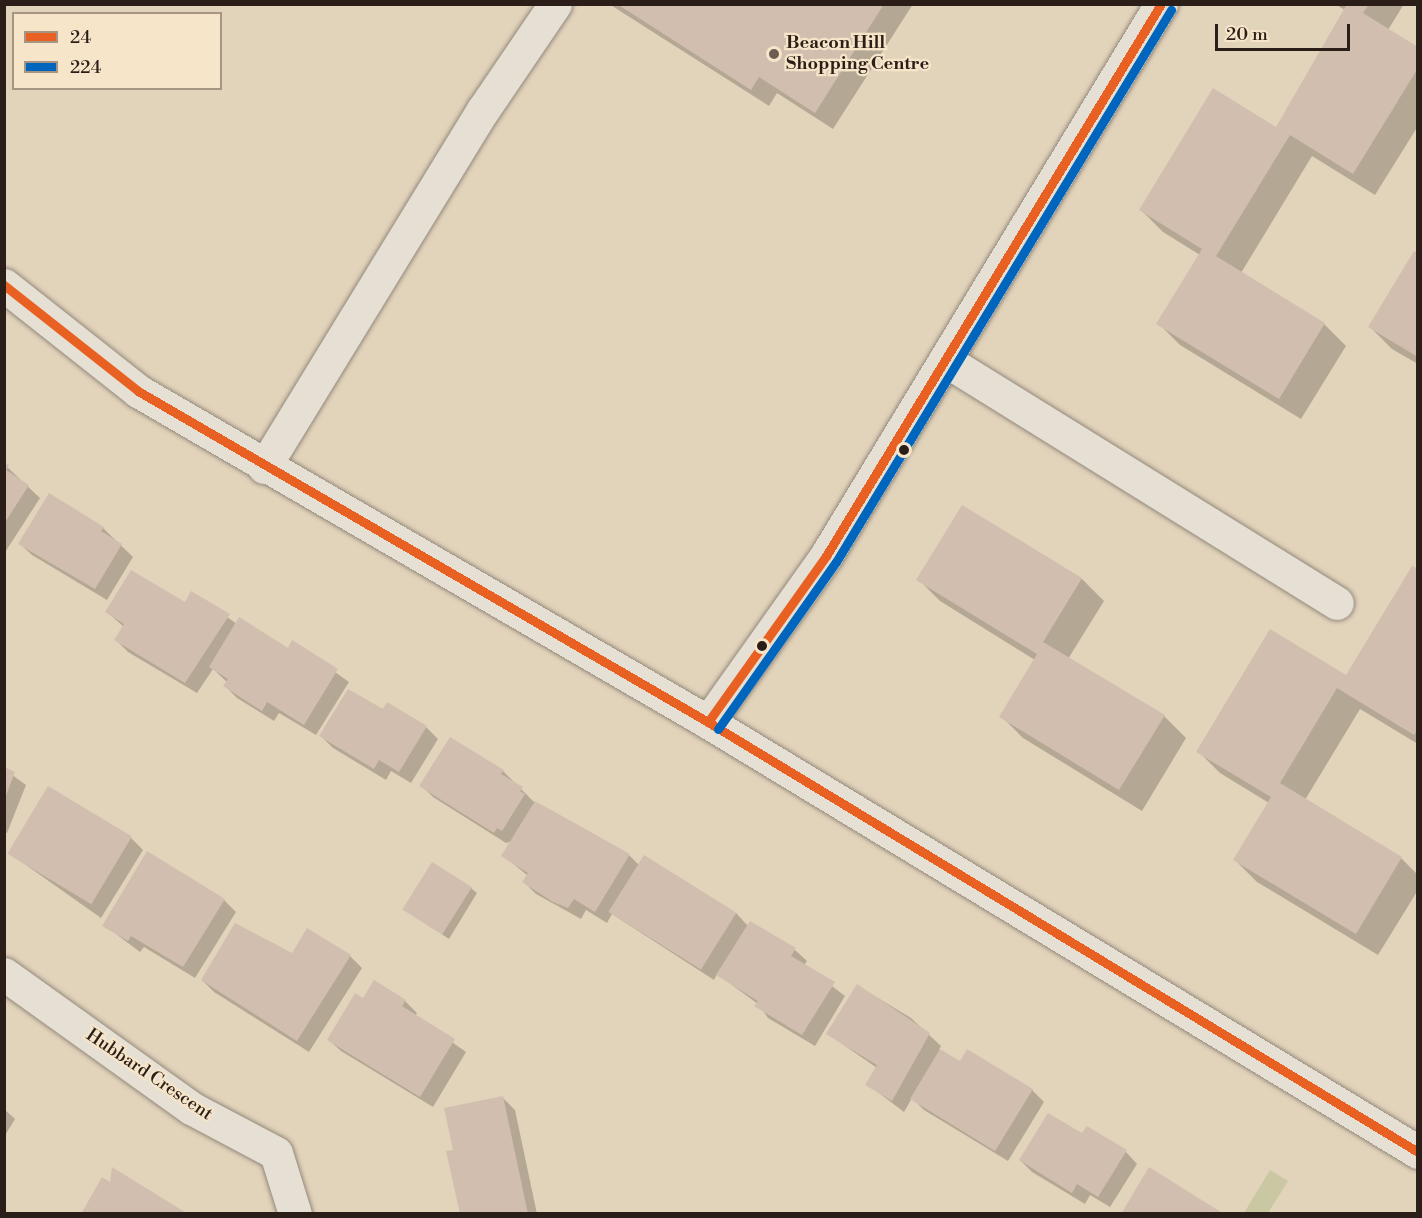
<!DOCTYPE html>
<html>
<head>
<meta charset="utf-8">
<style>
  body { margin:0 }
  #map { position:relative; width:1422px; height:1218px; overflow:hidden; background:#e2d3bb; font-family:"Libre Bodoni",serif }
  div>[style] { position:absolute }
  .green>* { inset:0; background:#cac8a2 }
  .shadow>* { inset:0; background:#0003 }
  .building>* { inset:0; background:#d1beaf; transform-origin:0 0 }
  .roads { filter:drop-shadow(0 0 2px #93897b) drop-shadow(0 0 2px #93897b) }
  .minor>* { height:33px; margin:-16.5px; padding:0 16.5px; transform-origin:16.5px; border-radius:16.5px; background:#e6dfd4 }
  .bus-1>* { height:9px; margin:-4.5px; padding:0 4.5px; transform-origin:4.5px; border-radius:4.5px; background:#e86122 }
  .bus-2>* { height:9px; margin:-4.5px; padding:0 4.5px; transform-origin:4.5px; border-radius:4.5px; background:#0065bd }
  .dots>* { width:16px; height:16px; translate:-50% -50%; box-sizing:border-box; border:3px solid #f6e5c9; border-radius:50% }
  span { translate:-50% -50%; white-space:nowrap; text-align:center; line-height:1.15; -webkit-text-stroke:4.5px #f6e5c9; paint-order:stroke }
  .poi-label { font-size:18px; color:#2b1e18; font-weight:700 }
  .left { translate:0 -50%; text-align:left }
  .street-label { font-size:18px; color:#2b1e18 }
  .frame { position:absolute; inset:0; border:6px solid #2b1e18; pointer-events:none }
  .legend { position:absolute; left:12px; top:12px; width:210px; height:78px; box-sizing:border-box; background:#f6e5c9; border:2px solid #a59582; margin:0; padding:8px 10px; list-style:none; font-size:18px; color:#2b1e18 }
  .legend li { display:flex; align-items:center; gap:12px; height:30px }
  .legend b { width:30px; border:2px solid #a59582 }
  .scale { position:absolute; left:1215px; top:24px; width:135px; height:27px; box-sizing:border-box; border:3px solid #2b1e18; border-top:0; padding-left:8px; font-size:18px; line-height:21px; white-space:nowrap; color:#2b1e18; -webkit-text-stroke:4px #f6e5c9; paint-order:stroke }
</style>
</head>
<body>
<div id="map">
  <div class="green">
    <i style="clip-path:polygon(1270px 1170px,1288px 1181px,1268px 1213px,1244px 1213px)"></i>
  </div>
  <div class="shadow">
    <i style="clip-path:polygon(609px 4px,913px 4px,833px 129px,777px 93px,769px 106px)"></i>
    <i style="clip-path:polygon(1335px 4px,1404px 4px,1388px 30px,1418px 49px,1418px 126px,1375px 195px,1312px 156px,1241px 273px,1324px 324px,1346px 346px,1301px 419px,1180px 345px,1158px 323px,1200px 255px,1163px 232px,1141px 210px,1277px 129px,1348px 12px)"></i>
    <i style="clip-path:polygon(1418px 255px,1418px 364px,1392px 349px,1370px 327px)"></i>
    <i style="clip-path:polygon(4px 464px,40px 498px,4px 554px)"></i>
    <i style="clip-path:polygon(49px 495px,103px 528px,133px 557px,107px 600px,32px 555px,20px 544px)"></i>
    <i style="clip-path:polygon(1418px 571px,1418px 744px,1360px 709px,1305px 800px,1401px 858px,1418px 875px,1418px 890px,1378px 955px,1257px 882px,1235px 860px,1269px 803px,1220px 773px,1198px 751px,1346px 677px)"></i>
    <i style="clip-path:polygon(918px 579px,1082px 579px,1104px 601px,1068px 659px,1164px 716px,1186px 738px,1142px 811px,1023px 738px,1001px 716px,1035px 660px,940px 601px)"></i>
    <i style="clip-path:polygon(192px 593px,237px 624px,288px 650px,293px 642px,349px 682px,316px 735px,279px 713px,274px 721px,237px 698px,225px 686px,227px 682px,213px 669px,197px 693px,128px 652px,116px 640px,124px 627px,107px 612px,185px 604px)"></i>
    <i style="clip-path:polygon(426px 727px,438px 739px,411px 783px,391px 771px,386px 780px,333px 748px,321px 736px)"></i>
    <i style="clip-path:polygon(4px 769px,26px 785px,7px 833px,4px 832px)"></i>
    <i style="clip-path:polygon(503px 771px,533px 801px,629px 855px,639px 865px,736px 913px,748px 926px,795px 950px,807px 961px,804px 965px,845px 996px,815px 1046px,768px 1018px,758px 1004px,717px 974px,714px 980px,612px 914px,607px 923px,586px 910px,581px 919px,536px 894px,524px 882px,528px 876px,503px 855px,512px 841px,506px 843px,433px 797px,421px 785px)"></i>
    <i style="clip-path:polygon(131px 838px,143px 850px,101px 918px,9px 853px)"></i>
    <i style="clip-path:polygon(471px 888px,477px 893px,449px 939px,405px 910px)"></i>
    <i style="clip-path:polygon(224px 900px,236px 912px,195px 978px,144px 947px,140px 952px,104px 925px)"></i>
    <i style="clip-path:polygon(273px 943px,292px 955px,350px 956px,362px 968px,309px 1052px,214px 992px,202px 980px)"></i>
    <i style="clip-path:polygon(858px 986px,911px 1018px,941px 1046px,939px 1050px,961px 1063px,1032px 1090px,1044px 1102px,1008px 1161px,924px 1110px,912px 1098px,904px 1112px,867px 1084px,877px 1068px,828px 1034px)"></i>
    <i style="clip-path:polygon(364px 1000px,405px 1001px,417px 1013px,415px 1016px,466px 1052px,433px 1107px,341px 1051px,329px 1040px)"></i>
    <i style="clip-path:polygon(503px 1098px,515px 1110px,537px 1214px,461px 1214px,455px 1151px)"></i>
    <i style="clip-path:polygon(4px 1109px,15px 1119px,4px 1137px)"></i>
    <i style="clip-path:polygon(1082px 1135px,1126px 1152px,1137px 1164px,1110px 1207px,1090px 1195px,1085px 1204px,1032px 1172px,1020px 1160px)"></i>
  </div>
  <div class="building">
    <i style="clip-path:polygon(617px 4px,884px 4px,815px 113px,759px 77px,751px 90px)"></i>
    <i style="clip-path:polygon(1347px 4px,1369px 4px,1363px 13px,1418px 47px,1418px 68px,1353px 174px,1290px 135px,1216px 256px,1325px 323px,1279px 399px,1156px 324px,1202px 249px,1139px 210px,1213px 88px,1276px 127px)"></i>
    <i style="clip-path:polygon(1414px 251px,1418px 253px,1418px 357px,1368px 327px)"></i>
    <i style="clip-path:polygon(4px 462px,9px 465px,6px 470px,29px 485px,4px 524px)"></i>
    <i style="clip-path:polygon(49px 493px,104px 527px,101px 531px,122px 544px,95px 589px,18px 544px)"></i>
    <i style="clip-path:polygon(962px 505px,1082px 578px,1043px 642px,1165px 715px,1119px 790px,999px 717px,1037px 654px,916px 580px)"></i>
    <i style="clip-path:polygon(1412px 566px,1418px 569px,1418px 729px,1414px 735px,1337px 688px,1280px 783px,1402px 857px,1356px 934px,1233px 860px,1271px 797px,1196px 752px,1270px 629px,1346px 675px)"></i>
    <i style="clip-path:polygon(131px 570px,185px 602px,191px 591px,230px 614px,185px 683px,114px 640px,124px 624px,105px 612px)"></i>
    <i style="clip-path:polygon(239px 617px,288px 648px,292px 640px,338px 669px,304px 725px,267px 702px,262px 711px,223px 686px,228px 679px,209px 667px)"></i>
    <i style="clip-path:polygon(348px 689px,383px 709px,387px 702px,427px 726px,399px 772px,379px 760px,374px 769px,319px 736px)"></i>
    <i style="clip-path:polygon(450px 737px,504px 770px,501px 774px,523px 787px,520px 791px,525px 794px,502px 831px,497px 828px,494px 833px,419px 786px)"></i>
    <i style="clip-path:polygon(4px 767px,15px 772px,5px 798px,4px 798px)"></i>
    <i style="left:48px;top:786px;width:98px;height:79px;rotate:31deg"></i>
    <i style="clip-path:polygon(535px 801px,630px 854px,595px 912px,574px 899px,568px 908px,553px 902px,522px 882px,528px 873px,501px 856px)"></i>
    <i style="clip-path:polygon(147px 851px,225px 899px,183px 967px,131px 936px,128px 941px,102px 926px)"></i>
    <i style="left:644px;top:855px;width:109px;height:67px;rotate:32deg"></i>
    <i style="left:432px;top:862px;width:47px;height:56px;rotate:32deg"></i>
    <i style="clip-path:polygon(750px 921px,796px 948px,791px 956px,835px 982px,802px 1035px,754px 1006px,758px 1001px,716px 975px)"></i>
    <i style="clip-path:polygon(235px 923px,292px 953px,307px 928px,351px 955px,297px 1041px,201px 980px)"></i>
    <i style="clip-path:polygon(374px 980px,406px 1000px,402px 1006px,455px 1039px,420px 1097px,327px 1040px,355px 993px,363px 998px)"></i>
    <i style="clip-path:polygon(857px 984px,930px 1033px,892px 1101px,865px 1085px,877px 1065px,826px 1034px)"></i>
    <i style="clip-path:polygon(940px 1049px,960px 1061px,967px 1049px,1033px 1089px,995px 1151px,910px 1099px)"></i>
    <i style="clip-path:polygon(503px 1096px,528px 1214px,460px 1214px,446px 1151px,453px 1150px,444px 1108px)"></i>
    <i style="clip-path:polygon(1048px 1113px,1082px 1133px,1087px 1126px,1127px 1150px,1098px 1197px,1077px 1184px,1072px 1193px,1019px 1160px)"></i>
    <i style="clip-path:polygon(112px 1167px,188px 1214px,81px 1214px,102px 1177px,110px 1182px)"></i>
    <i style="clip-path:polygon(1149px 1167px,1224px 1214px,1121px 1214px)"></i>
  </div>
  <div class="roads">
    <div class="minor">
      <i style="left:4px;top:285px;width:171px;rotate:38.3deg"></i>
      <i style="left:138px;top:391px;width:659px;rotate:30.14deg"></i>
      <i style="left:708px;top:722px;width:830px;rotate:31.2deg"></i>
      <i style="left:945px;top:360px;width:461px;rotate:31.8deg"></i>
      <i style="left:264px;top:467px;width:419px;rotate:-58.5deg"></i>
      <i style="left:483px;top:110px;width:128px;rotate:-55.8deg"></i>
      <i style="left:708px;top:722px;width:204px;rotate:-54.6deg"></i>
      <i style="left:826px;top:556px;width:646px;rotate:-58.75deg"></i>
      <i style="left:4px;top:974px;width:230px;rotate:35.6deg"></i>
      <i style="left:191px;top:1108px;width:96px;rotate:27.9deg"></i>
      <i style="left:276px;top:1153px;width:64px;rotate:72.7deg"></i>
    </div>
  </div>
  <div class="bus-1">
    <i style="left:4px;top:285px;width:171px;rotate:38.3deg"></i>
    <i style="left:138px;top:391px;width:659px;rotate:30.14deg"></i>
    <i style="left:708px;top:722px;width:830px;rotate:31.2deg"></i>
    <i style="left:708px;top:722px;width:204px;rotate:-54.6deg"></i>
    <i style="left:826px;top:556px;width:646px;rotate:-58.75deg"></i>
  </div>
  <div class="bus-2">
    <i style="left:718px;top:729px;width:204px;rotate:-54.8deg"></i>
    <i style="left:836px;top:562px;width:646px;rotate:-58.75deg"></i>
  </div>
  <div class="dots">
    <i style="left:774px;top:54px;background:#6b5d51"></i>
    <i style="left:904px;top:450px;background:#2b1e18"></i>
    <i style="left:762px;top:646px;background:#2b1e18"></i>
  </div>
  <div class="poi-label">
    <span class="left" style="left:786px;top:54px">Beacon Hill<br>Shopping Centre</span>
  </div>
  <div class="street-label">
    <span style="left:149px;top:1075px;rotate:34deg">Hubbard Crescent</span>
  </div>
  <div class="frame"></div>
  <ul class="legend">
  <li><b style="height:8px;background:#e86122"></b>24</li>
  <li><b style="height:8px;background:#0065bd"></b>224</li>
  </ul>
  <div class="scale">20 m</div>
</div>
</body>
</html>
